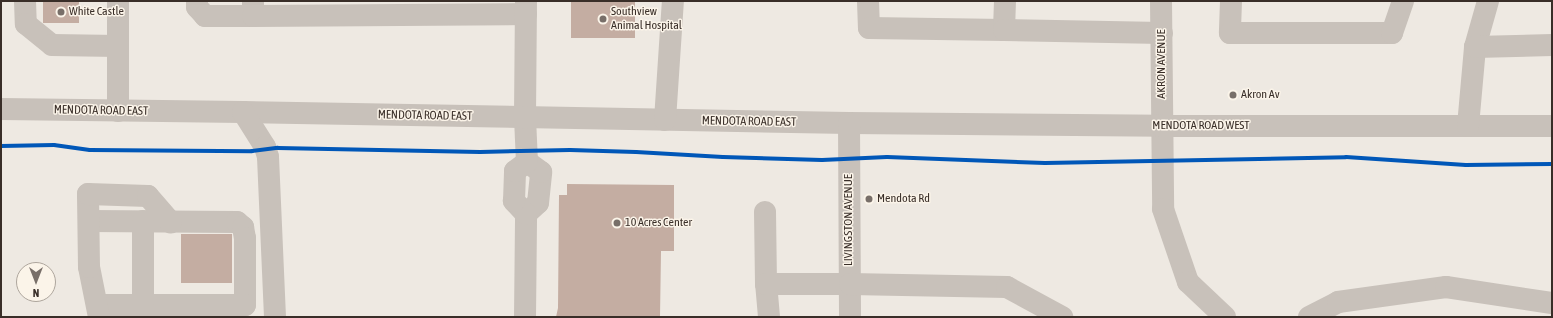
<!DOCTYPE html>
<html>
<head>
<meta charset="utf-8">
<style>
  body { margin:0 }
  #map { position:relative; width:1553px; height:318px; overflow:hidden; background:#eee9e2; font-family:"Asap Condensed",sans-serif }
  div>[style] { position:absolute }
  .building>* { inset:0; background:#c4ada2; transform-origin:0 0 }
  .minor>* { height:22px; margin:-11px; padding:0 11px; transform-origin:11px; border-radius:11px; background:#c8c1ba }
  .cycleway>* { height:4px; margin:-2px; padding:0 2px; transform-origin:2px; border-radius:2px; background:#0057b8 }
  .dots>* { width:11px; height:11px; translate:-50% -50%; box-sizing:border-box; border:2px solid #fbf4e9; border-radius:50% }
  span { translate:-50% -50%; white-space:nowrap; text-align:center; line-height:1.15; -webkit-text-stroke:3px #fbf4e9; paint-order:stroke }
  .poi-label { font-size:12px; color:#392e28 }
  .left { translate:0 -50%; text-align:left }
  .street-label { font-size:12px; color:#392e28 }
  .frame { position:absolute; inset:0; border:2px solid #392e28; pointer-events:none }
  .north { position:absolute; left:16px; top:262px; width:40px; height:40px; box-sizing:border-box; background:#fbf4e9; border:1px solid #ada59c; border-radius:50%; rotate:180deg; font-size:11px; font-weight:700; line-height:16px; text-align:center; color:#392e28 }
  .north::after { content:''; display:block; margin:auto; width:14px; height:18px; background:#786f69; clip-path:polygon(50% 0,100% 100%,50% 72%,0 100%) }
</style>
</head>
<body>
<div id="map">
  <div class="building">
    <i style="left:43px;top:1px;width:36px;height:22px"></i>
    <i style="left:571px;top:1px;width:64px;height:37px"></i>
    <i style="clip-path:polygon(567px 184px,674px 185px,674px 251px,661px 251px,660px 317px,556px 317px,558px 308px,559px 195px,567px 195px)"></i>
    <i style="left:181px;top:234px;width:51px;height:49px"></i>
  </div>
  <div class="minor">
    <i style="left:25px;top:1px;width:23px;rotate:88deg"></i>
    <i style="left:26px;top:24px;width:33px;rotate:39deg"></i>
    <i style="left:52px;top:45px;width:66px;rotate:0.9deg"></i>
    <i style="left:197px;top:1px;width:6px;rotate:90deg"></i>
    <i style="left:197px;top:7px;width:12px;rotate:48deg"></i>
    <i style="left:205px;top:16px;width:48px"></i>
    <i style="left:253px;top:1px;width:15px;rotate:90deg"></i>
    <i style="left:253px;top:16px;width:273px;rotate:-0.4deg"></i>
    <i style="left:526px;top:1px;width:117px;rotate:90.5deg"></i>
    <i style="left:525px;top:118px;width:44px;rotate:87.4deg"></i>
    <i style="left:868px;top:1px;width:27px;rotate:88deg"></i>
    <i style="left:869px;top:28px;width:135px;rotate:0.8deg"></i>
    <i style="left:1005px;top:1px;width:29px;rotate:92deg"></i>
    <i style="left:1004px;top:30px;width:158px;rotate:1.1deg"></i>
    <i style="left:1161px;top:1px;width:208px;rotate:89.4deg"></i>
    <i style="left:1163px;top:209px;width:77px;rotate:71.1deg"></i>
    <i style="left:1188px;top:282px;width:51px;rotate:43.4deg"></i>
    <i style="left:1231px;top:1px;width:32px;rotate:92deg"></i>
    <i style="left:1230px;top:33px;width:162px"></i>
    <i style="left:1392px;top:33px;width:34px;rotate:-71deg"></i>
    <i style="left:1475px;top:47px;width:48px;rotate:-74.2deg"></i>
    <i style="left:1px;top:109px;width:242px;rotate:0.7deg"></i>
    <i style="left:243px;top:112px;width:606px;rotate:1.04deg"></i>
    <i style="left:849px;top:123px;width:313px;rotate:0.5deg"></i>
    <i style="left:1162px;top:126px;width:390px"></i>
    <i style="left:118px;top:111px;width:110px;rotate:-90deg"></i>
    <i style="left:243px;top:112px;width:41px;rotate:57.8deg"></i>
    <i style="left:265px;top:147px;width:10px;rotate:73deg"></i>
    <i style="left:268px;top:157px;width:160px;rotate:87.5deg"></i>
    <i style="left:665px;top:120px;width:119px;rotate:-86.2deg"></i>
    <i style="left:849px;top:123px;width:194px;rotate:89.7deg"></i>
    <i style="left:1468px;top:126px;width:79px;rotate:-84.9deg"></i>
    <i style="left:1475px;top:47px;width:77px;rotate:-1.5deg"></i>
    <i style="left:765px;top:212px;width:72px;rotate:89.2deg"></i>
    <i style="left:526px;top:214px;width:16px;rotate:-43deg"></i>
    <i style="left:538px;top:203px;width:31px;rotate:-84deg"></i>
    <i style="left:541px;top:172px;width:17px;rotate:-144deg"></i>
    <i style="left:89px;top:221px;width:148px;rotate:0.4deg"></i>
    <i style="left:237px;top:222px;width:8px;rotate:40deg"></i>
    <i style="left:243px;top:227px;width:11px;rotate:80deg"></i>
    <i style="left:245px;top:238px;width:67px;rotate:90deg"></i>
    <i style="left:245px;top:305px;width:147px;rotate:180deg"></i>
    <i style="left:143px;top:304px;width:83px;rotate:-90deg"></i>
    <i style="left:99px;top:317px;width:51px;rotate:-101.3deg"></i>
    <i style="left:89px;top:267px;width:73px;rotate:-90.8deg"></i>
    <i style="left:88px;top:194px;width:60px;rotate:1.9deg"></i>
    <i style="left:148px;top:196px;width:35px;rotate:49deg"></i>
    <i style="left:525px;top:317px;width:103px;rotate:-89.4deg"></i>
    <i style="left:526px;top:214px;width:18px;rotate:-133deg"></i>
    <i style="left:514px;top:201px;width:30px;rotate:-88deg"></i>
    <i style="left:515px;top:171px;width:15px;rotate:-37deg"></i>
    <i style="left:769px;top:317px;width:33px;rotate:-95deg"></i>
    <i style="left:766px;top:284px;width:84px"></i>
    <i style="left:850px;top:284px;width:157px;rotate:1.1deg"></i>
    <i style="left:1007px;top:287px;width:63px;rotate:28.6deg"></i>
    <i style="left:1309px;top:317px;width:33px;rotate:-27deg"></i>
    <i style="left:1338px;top:302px;width:109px;rotate:-7.9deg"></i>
    <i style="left:1446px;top:287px;width:107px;rotate:8.6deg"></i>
  </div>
  <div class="cycleway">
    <i style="left:1px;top:146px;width:53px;rotate:-1.1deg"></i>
    <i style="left:54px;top:145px;width:36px;rotate:8deg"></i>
    <i style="left:90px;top:150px;width:162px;rotate:0.4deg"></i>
    <i style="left:252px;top:151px;width:26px;rotate:-7deg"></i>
    <i style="left:278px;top:148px;width:202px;rotate:1.1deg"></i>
    <i style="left:480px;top:152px;width:90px;rotate:-1.3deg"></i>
    <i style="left:570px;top:150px;width:66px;rotate:1.7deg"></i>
    <i style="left:636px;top:152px;width:87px;rotate:3.3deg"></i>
    <i style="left:723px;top:157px;width:99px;rotate:1.7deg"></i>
    <i style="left:822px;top:160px;width:65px;rotate:-2.6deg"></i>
    <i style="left:887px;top:157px;width:158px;rotate:2.2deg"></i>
    <i style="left:1045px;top:163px;width:301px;rotate:-1.1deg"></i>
    <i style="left:1346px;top:157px;width:120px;rotate:3.8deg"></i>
    <i style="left:1466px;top:165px;width:86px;rotate:-0.7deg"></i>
  </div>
  <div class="dots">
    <i style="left:61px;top:12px;background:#786f69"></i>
    <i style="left:603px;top:19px;background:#786f69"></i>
    <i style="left:1233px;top:95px;background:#786f69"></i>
    <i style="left:869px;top:199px;background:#786f69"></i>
    <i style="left:617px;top:223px;background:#786f69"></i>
  </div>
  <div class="poi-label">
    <span class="left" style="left:69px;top:12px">White Castle</span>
    <span class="left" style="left:611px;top:19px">Southview<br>Animal Hospital</span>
    <span class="left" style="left:1241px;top:95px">Akron Av</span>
    <span class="left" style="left:877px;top:199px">Mendota Rd</span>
    <span class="left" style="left:625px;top:223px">10 Acres Center</span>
  </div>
  <div class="street-label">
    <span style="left:1162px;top:64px;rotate:-90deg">AKRON AVENUE</span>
    <span style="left:101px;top:111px;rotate:1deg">MENDOTA ROAD EAST</span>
    <span style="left:425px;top:116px;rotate:1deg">MENDOTA ROAD EAST</span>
    <span style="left:749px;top:122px;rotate:1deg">MENDOTA ROAD EAST</span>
    <span style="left:1201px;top:126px">MENDOTA ROAD WEST</span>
    <span style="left:849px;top:220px;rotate:-90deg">LIVINGSTON AVENUE</span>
  </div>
  <div class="frame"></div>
  <div class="north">N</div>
</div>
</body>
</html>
